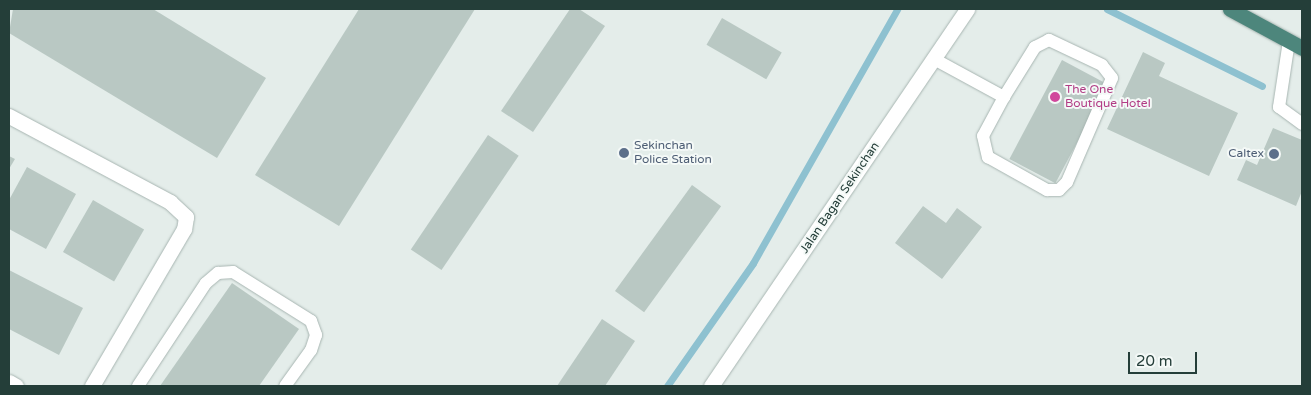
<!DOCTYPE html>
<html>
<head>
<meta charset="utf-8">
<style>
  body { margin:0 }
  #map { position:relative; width:1311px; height:395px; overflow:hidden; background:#e4edea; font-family:"Varela Round",sans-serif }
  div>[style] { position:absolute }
  .stream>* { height:7px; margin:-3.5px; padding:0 3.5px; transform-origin:3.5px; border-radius:3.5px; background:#8ec1d0 }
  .building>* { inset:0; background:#b9c8c3; transform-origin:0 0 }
  .roads { filter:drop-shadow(0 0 1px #a7b5b1) drop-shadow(0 0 1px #a7b5b1) }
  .service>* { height:12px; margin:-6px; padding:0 6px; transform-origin:6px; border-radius:6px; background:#fff }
  .minor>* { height:15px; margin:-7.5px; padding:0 7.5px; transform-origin:7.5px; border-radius:7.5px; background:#fff }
  .trunk>* { height:15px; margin:-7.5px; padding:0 7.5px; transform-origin:7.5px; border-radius:7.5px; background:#4d867c }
  .dots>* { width:14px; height:14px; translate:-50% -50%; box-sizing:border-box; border:2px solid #f4f9f7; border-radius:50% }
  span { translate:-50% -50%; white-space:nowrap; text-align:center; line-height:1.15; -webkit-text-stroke:4px #f4f9f7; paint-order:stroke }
  .hotel-label { font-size:12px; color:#b23c85 }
  .left { translate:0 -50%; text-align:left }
  .service-label { font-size:12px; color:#4e5e75 }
  .right { translate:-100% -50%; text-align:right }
  .street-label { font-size:12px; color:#243e39 }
  .frame { position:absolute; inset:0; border:10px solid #243e39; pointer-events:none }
  .scale { position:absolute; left:1128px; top:352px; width:69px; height:22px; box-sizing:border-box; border:2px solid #243e39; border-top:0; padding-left:6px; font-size:15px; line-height:18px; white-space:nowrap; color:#243e39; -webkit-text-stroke:4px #f4f9f7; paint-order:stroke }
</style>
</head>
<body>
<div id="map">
  <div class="stream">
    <i style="left:1107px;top:9px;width:173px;rotate:26.4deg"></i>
    <i style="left:667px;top:386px;width:150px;rotate:-55deg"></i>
    <i style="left:753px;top:263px;width:292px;rotate:-60.4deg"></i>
  </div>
  <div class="building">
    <i style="clip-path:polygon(13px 9px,153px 9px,266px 78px,217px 158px,9px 33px)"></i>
    <i style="clip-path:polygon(359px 9px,475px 9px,339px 226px,255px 175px)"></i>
    <i style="clip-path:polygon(570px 9px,579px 9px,605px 26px,533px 132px,501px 111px)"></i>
    <i style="left:722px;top:18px;width:69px;height:31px;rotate:30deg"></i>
    <i style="clip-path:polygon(1143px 52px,1165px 63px,1159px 76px,1238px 113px,1209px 176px,1107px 129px)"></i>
    <i style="left:1062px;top:60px;width:52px;height:112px;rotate:28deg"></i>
    <i style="clip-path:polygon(1273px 128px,1302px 140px,1302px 191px,1296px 206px,1237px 180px,1246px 160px,1257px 165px)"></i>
    <i style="left:488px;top:135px;width:37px;height:138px;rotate:34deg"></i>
    <i style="clip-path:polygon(9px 156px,15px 159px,9px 169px)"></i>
    <i style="clip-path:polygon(27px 167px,76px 194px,46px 249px,9px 229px,9px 200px)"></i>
    <i style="left:692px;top:185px;width:36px;height:131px;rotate:36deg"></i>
    <i style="left:93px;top:200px;width:59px;height:60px;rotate:30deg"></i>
    <i style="clip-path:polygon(923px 206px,946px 223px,957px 208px,982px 227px,942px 279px,895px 243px)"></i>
    <i style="clip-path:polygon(9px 270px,83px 308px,59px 355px,9px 329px)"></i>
    <i style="clip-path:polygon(232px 283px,299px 329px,259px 386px,160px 386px)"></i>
    <i style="clip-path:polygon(602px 319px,635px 341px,605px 386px,557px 386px)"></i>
  </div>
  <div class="roads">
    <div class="service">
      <i style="left:1289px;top:41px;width:67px;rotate:98.6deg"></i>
      <i style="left:1279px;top:107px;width:29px;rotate:36deg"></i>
      <i style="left:934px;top:59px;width:80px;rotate:28.5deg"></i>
      <i style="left:1004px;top:97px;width:44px;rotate:118.3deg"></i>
      <i style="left:983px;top:136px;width:22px;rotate:77deg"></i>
      <i style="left:988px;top:157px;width:68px;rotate:29.2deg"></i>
      <i style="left:1047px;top:190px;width:12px"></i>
      <i style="left:1059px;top:190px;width:11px;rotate:-45deg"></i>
      <i style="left:1067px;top:182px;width:113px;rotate:-66.6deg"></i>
      <i style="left:1112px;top:78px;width:16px;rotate:-128deg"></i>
      <i style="left:1102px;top:65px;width:59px;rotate:-154.7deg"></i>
      <i style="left:1049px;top:40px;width:16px;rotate:153deg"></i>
      <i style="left:1035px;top:47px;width:59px;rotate:121.8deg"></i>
      <i style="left:138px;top:386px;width:123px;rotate:-56.6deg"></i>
      <i style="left:206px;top:283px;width:16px;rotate:-40deg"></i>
      <i style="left:218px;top:273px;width:15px;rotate:-4deg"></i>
      <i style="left:233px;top:272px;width:92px;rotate:32.1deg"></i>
      <i style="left:311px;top:321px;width:15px;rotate:70deg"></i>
      <i style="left:316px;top:335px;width:16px;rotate:108deg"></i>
      <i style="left:311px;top:350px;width:44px;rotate:125.8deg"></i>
    </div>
    <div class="minor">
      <i style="left:9px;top:116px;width:183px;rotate:28.1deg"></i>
      <i style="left:170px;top:202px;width:22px;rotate:43deg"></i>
      <i style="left:186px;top:217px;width:12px;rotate:99deg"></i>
      <i style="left:184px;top:229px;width:182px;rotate:120.4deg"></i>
      <i style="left:9px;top:382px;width:8px;rotate:30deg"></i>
      <i style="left:711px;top:386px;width:456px;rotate:-55.8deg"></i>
    </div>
    <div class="trunk">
      <i style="left:1230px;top:9px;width:82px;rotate:28.4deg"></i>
    </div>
  </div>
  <div class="dots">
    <i style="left:1055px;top:97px;background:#d1479c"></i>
    <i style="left:624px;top:153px;background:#5c6f8a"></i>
    <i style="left:1274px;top:154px;background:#5c6f8a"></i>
  </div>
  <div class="hotel-label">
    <span class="left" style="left:1065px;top:97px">The One<br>Boutique Hotel</span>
  </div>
  <div class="service-label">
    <span class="left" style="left:634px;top:153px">Sekinchan<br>Police Station</span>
    <span class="right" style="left:1264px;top:154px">Caltex</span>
  </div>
  <div class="street-label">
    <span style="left:840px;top:198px;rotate:-56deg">Jalan Bagan Sekinchan</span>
  </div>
  <div class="frame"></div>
  <div class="scale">20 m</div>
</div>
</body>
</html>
